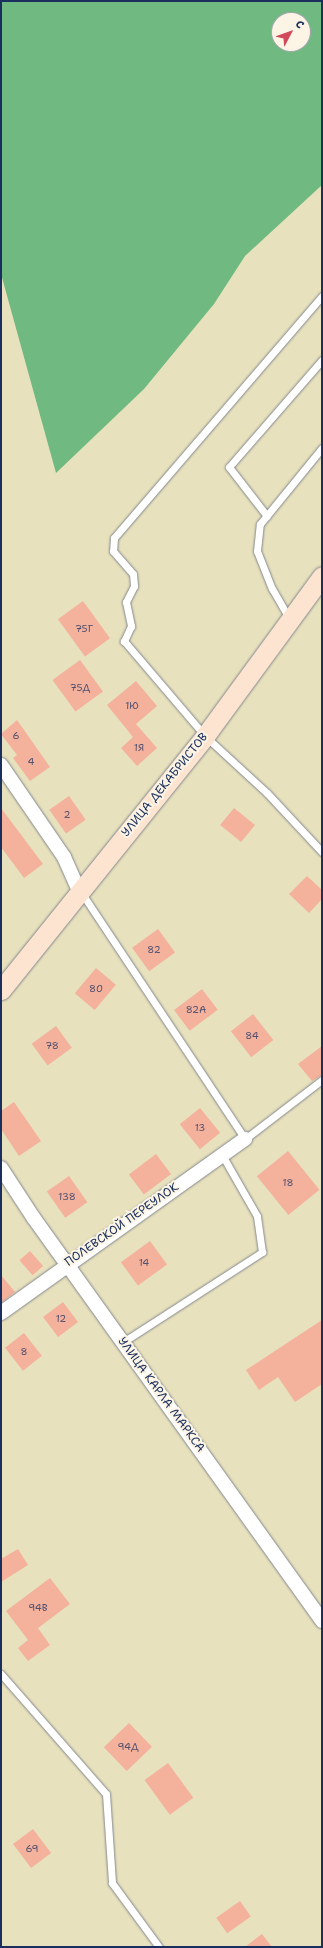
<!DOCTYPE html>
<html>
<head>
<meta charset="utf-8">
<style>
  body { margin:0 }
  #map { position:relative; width:323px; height:1948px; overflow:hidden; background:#e8e1bd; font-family:"Shantell Sans",sans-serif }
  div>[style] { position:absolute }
  .forest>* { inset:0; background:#70ba81 }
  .building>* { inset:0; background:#f4b19c; transform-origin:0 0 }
  .roads { filter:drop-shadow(0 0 1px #82888e) drop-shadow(0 0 1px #82888e) }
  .lane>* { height:7px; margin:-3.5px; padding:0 3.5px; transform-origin:3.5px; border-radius:3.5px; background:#fff }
  .street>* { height:14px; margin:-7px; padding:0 7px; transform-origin:7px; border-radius:7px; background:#fff }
  .secondary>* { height:19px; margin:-9.5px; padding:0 9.5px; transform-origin:9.5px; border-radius:9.5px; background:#fde4d0 }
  span { translate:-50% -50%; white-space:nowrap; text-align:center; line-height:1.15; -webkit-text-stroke:4px #fcf5e5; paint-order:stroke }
  .number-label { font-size:10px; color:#51506e }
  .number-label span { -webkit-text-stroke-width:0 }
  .street-label { font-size:12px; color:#1b2f5e }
  .frame { position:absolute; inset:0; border:2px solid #1b2f5e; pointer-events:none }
  .north { position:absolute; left:271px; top:12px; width:40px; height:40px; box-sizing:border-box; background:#fcf5e5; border:1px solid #a2a6af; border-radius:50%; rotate:49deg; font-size:11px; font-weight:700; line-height:16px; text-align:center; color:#1b2f5e }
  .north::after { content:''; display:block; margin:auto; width:14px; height:18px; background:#d1495b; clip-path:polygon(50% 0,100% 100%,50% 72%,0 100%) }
</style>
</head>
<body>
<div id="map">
  <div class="forest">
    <i style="clip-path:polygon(evenodd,1px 1px,322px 1px,322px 185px,245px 256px,214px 304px,144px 389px,56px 473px,1px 274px,1px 1px,279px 20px,303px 20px,303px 44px,279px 44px,279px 20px)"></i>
  </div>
  <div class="building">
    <i style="left:83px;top:601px;width:46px;height:31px;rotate:54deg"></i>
    <i style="left:80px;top:660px;width:39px;height:34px;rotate:54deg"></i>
    <i style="clip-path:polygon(136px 681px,157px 706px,136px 724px,157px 748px,137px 766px,121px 748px,133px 737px,107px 705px)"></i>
    <i style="clip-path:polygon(17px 720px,50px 767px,30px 781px,13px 758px,17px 755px,1px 734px)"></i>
    <i style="left:69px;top:796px;width:29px;height:24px;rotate:55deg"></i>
    <i style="clip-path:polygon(1px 808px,43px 864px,24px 878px,1px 847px)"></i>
    <i style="left:234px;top:808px;width:27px;height:22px;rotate:39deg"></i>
    <i style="clip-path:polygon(307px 876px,322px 890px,322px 899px,309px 913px,289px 894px)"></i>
    <i style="left:158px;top:929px;width:29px;height:32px;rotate:54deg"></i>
    <i style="left:96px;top:968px;width:26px;height:33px;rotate:40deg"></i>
    <i style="left:202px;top:989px;width:26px;height:35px;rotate:53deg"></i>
    <i style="left:253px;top:1014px;width:33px;height:28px;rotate:52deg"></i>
    <i style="left:56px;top:1026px;width:27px;height:30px;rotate:54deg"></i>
    <i style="clip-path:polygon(322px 1046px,322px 1075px,312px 1081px,298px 1064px)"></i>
    <i style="clip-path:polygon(14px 1102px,41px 1141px,19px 1156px,1px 1129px,1px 1111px)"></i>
    <i style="left:200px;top:1108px;width:32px;height:26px;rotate:51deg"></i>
    <i style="left:288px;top:1151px;width:50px;height:40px;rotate:51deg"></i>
    <i style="left:156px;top:1154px;width:25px;height:34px;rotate:53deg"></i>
    <i style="left:69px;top:1176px;width:32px;height:27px;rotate:55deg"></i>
    <i style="left:150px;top:1241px;width:29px;height:36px;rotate:54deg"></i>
    <i style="left:30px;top:1251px;width:20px;height:14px;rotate:49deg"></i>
    <i style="clip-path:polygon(1px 1275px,15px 1292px,1px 1303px)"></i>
    <i style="left:63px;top:1302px;width:25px;height:25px;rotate:53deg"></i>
    <i style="clip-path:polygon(322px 1320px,322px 1384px,295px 1402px,278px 1377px,259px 1390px,246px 1370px)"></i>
    <i style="left:24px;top:1333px;width:29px;height:24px;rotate:52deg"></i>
    <i style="clip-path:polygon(18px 1549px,28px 1565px,1px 1582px,1px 1559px)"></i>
    <i style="clip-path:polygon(50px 1578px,70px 1604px,38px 1628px,50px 1645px,28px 1661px,18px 1648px,28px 1640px,6px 1611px)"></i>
    <i style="left:129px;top:1723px;width:33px;height:35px;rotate:46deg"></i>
    <i style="left:168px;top:1763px;width:43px;height:29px;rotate:54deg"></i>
    <i style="left:33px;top:1829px;width:30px;height:25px;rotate:53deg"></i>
    <i style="left:240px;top:1901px;width:19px;height:29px;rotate:55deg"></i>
    <i style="clip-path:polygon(262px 1934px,272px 1947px,245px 1947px)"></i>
  </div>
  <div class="roads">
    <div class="lane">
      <i style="left:322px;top:296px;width:319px;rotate:130.7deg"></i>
      <i style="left:114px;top:538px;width:13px;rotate:94deg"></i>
      <i style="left:113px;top:551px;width:30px;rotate:49deg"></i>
      <i style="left:133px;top:574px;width:12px;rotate:85deg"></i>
      <i style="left:134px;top:586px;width:18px;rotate:117deg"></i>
      <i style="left:126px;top:602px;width:25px;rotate:78deg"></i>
      <i style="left:131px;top:626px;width:17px;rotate:115deg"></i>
      <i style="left:124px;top:641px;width:125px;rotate:49.5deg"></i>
      <i style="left:205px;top:736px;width:84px;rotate:42.6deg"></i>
      <i style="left:267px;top:793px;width:81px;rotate:47deg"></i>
      <i style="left:267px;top:516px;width:62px;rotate:-127.8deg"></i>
      <i style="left:229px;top:467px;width:142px;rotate:-49deg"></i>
      <i style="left:289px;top:618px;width:34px;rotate:-120deg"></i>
      <i style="left:272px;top:589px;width:41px;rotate:-111.5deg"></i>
      <i style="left:257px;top:551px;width:27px;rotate:-84deg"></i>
      <i style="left:260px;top:524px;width:98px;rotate:-50.8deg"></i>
      <i style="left:81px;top:892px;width:296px;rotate:56.4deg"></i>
      <i style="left:245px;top:1139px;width:97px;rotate:-37.5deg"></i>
      <i style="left:123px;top:1342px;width:166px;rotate:-32.9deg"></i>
      <i style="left:262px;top:1252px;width:36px;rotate:-98deg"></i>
      <i style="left:257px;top:1216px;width:70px;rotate:-119.8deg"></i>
      <i style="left:1px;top:1674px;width:159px;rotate:48.8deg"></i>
      <i style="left:106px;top:1794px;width:89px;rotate:86.1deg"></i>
      <i style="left:112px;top:1883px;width:79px;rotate:53.7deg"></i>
    </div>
    <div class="street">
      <i style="left:1px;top:765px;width:112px;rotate:55.6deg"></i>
      <i style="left:64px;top:857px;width:36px;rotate:66deg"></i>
      <i style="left:1px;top:1168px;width:59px;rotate:56.9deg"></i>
      <i style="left:33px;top:1217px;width:497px;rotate:54.4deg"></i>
      <i style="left:1px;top:1313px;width:300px;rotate:-35.5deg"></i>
    </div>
    <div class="secondary">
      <i style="left:1px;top:990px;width:326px;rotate:-51.2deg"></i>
      <i style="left:205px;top:736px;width:198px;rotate:-53.8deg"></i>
    </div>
  </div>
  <div class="number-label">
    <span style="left:84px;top:629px">75Г</span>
    <span style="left:80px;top:688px">75Д</span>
    <span style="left:132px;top:706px">1Ю</span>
    <span style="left:16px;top:736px">6</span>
    <span style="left:139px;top:748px">1Я</span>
    <span style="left:31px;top:762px">4</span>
    <span style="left:67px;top:815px">2</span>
    <span style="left:154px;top:950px">82</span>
    <span style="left:96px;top:989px">80</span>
    <span style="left:196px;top:1010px">82А</span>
    <span style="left:252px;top:1036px">84</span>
    <span style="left:52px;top:1046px">78</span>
    <span style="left:200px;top:1128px">13</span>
    <span style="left:288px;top:1183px">18</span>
    <span style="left:67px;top:1197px">138</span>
    <span style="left:144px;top:1263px">14</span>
    <span style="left:61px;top:1319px">12</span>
    <span style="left:24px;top:1352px">8</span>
    <span style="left:38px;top:1608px">94В</span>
    <span style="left:128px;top:1747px">94Д</span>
    <span style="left:32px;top:1849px">69</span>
  </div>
  <div class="street-label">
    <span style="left:165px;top:785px;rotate:-51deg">УЛИЦА ДЕКАБРИСТОВ</span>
    <span style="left:122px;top:1225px;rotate:-35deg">ПОЛЕВСКОЙ ПЕРЕУЛОК</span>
    <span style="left:161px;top:1395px;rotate:54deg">УЛИЦА КАРЛА МАРКСА</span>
  </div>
  <div class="frame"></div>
  <div class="north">С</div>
</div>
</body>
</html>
